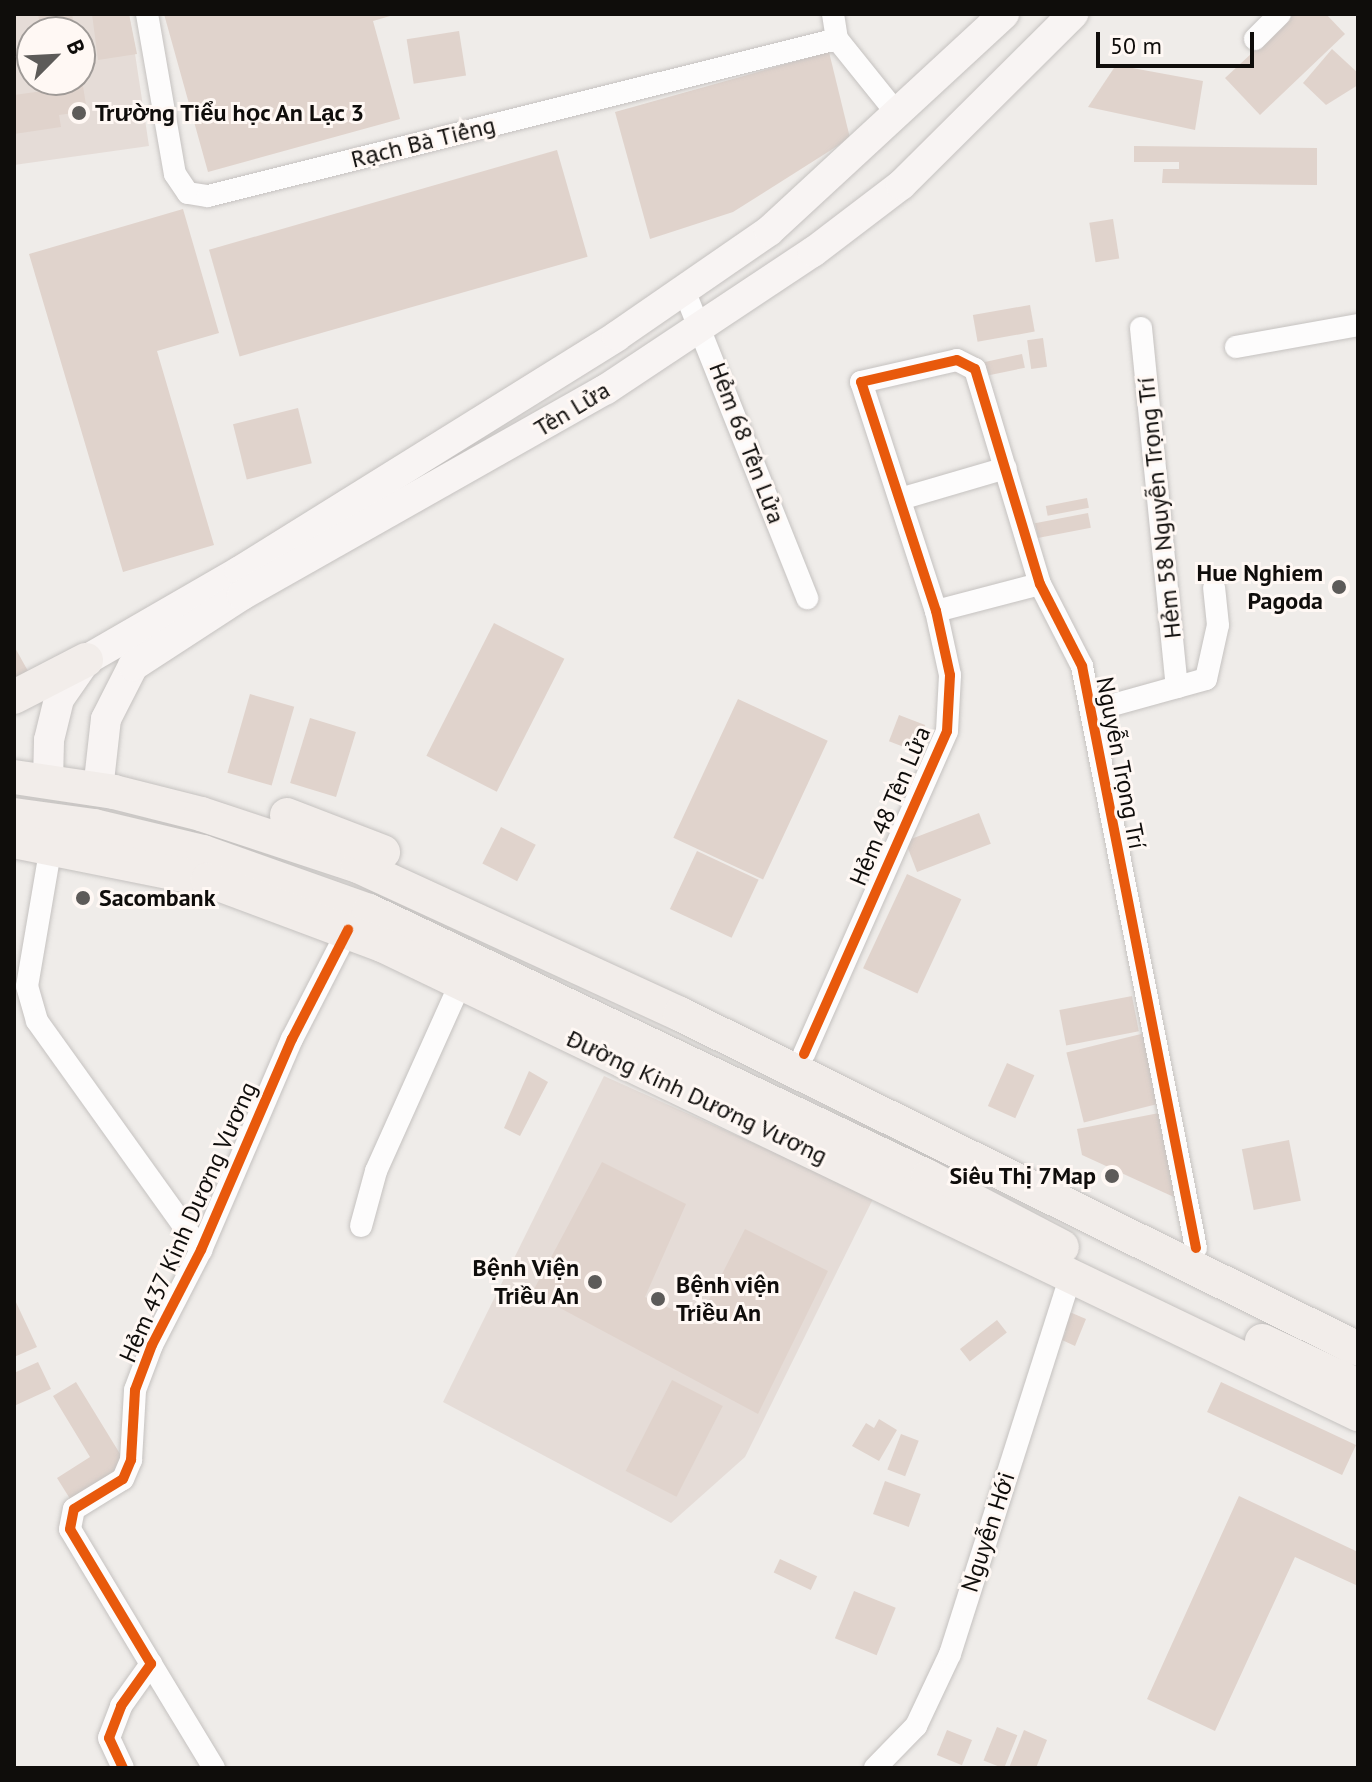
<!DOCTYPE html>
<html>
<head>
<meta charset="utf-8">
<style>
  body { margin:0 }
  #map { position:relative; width:1372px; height:1782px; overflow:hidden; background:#efece9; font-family:"PT Sans",sans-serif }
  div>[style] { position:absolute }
  .built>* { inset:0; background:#e5dcd7 }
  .building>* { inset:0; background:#e0d3cc; transform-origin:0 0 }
  .roads { filter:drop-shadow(0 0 2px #c5c2c0) drop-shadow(0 0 2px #c5c2c0) }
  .minor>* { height:22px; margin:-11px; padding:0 11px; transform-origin:11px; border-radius:11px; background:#fdfcfc }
  .secondary>* { height:30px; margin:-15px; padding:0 15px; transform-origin:15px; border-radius:15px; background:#f8f4f3 }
  .primary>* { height:34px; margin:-17px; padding:0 17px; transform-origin:17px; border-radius:17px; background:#f2edea }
  .cycleway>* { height:10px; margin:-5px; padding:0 5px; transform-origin:5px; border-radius:5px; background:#e8590c }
  .dots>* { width:22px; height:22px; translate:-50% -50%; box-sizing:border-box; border:4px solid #fff8f4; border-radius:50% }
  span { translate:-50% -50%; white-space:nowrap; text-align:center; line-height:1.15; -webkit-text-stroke:6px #fff8f4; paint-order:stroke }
  .poi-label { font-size:24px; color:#0f0d0b; font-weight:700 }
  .left { translate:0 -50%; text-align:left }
  .right { translate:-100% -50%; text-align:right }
  .street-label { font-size:24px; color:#0f0d0b }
  .frame { position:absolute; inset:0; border:16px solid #0f0d0b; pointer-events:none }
  .north { position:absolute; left:16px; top:16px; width:80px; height:80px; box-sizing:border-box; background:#fff8f4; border:2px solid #9f9a97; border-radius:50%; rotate:66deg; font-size:22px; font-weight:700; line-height:32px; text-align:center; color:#0f0d0b }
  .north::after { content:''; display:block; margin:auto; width:28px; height:36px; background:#5d5b59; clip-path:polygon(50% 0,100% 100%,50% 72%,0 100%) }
  .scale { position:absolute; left:1096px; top:32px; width:158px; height:36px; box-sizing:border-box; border:4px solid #0f0d0b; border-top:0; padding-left:10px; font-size:24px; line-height:28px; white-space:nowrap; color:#0f0d0b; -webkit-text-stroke:6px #fff8f4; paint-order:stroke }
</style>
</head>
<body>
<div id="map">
  <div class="built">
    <i style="clip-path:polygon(evenodd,14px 14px,129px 14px,149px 146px,14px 165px,14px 14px,32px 32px,80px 32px,80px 80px,32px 80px,32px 32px)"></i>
    <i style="clip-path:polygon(604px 1076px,874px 1197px,745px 1457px,671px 1523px,443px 1402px)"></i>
  </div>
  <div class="building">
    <i style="clip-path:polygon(38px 14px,72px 14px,75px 32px,41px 32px)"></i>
    <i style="clip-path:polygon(92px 14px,129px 14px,137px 54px,98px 60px)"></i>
    <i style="clip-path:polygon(164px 14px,397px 14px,373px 21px,400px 119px,208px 172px)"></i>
    <i style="clip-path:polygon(1294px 14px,1326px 14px,1345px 34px,1260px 115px,1225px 78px)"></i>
    <i style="left:459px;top:31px;width:45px;height:53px;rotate:81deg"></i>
    <i style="clip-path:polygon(1332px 49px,1358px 73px,1358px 85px,1326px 105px,1303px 83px)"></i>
    <i style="clip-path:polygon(829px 52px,850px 138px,733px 212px,650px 239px,615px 112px)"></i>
    <i style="clip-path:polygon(1116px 65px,1203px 81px,1195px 130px,1088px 107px)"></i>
    <i style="clip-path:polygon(48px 80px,82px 80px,87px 111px,59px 115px,61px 127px,14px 134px,14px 95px,50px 90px)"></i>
    <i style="clip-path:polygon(1134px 146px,1317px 148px,1317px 185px,1162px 183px,1163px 169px,1179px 169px,1179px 162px,1134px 162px)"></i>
    <i style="left:557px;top:150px;width:111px;height:362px;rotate:74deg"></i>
    <i style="clip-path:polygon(183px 209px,219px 333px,157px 351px,214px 545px,123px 572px,29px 254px)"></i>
    <i style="left:1113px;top:219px;width:40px;height:24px;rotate:81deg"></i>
    <i style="left:1030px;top:305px;width:27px;height:58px;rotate:80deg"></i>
    <i style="left:1043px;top:338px;width:29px;height:16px;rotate:82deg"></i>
    <i style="left:1022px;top:354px;width:14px;height:38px;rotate:78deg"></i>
    <i style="left:298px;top:408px;width:57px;height:67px;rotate:76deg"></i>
    <i style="left:1087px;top:498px;width:10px;height:42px;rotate:79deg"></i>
    <i style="left:1088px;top:513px;width:15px;height:54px;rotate:79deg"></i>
    <i style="left:494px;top:623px;width:79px;height:149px;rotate:27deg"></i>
    <i style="clip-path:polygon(14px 646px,28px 671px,14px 679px)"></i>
    <i style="left:250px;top:694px;width:46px;height:82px;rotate:16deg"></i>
    <i style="left:738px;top:699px;width:99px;height:153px;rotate:25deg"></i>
    <i style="left:899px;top:715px;width:28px;height:28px;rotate:21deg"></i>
    <i style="left:310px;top:718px;width:48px;height:68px;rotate:17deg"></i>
    <i style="left:979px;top:813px;width:33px;height:79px;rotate:69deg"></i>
    <i style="left:501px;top:827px;width:39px;height:41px;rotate:27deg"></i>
    <i style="left:697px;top:851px;width:68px;height:64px;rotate:25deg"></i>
    <i style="left:907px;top:874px;width:60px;height:104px;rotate:25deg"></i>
    <i style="left:1132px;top:996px;width:36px;height:74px;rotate:79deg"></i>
    <i style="left:1145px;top:1033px;width:72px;height:81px;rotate:76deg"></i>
    <i style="left:1007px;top:1063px;width:30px;height:47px;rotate:24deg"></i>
    <i style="clip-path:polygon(529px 1071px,548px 1082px,520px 1136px,504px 1128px)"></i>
    <i style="clip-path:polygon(1159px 1113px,1176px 1198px,1082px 1155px,1077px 1129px)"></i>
    <i style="left:1289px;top:1140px;width:62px;height:48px;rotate:79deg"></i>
    <i style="clip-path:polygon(602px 1162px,686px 1204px,645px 1297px,698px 1321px,745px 1229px,828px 1271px,758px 1414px,532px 1293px)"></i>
    <i style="clip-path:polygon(14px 1298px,37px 1347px,14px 1357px)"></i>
    <i style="clip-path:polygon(1065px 1310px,1086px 1319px,1075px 1346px,1062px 1340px,1066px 1331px,1058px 1328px)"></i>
    <i style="left:997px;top:1320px;width:16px;height:47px;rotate:52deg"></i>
    <i style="clip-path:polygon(38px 1362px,51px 1389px,14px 1406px,14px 1373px)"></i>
    <i style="left:672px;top:1380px;width:57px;height:102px;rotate:27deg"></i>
    <i style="clip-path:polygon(76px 1382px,125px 1462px,122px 1472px,72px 1502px,57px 1478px,90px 1457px,53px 1396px)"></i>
    <i style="left:1221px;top:1382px;width:149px;height:33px;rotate:25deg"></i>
    <i style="clip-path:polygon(879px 1419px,897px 1430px,879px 1461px,852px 1446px,866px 1423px,874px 1428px)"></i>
    <i style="left:901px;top:1434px;width:19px;height:38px;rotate:21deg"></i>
    <i style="left:885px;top:1481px;width:38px;height:35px;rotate:20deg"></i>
    <i style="clip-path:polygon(1239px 1496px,1358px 1552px,1358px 1586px,1295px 1557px,1215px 1731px,1147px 1699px)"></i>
    <i style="left:780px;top:1559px;width:41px;height:15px;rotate:25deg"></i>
    <i style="left:854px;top:1591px;width:45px;height:51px;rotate:22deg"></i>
    <i style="left:997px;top:1727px;width:22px;height:36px;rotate:22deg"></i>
    <i style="left:947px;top:1730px;width:27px;height:27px;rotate:22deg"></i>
    <i style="clip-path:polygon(1024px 1730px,1047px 1740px,1036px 1768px,1009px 1768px)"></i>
  </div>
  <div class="roads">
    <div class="minor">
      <i style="left:147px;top:14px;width:162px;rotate:80.1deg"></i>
      <i style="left:175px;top:174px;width:23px;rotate:56deg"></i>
      <i style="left:188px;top:193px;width:20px;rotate:9deg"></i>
      <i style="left:208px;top:196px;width:648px;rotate:-14.01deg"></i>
      <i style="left:833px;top:14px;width:25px;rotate:81deg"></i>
      <i style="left:837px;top:39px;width:97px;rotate:51.2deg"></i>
      <i style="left:1255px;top:39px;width:35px;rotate:-45deg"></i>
      <i style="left:684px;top:290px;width:332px;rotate:68.2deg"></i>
      <i style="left:1141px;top:328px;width:361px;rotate:84.3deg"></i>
      <i style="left:1236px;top:347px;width:124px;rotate:-10.2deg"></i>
      <i style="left:900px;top:499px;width:110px;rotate:-16.3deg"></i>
      <i style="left:936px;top:611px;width:107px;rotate:-14.6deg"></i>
      <i style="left:1091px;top:711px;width:119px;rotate:-15.5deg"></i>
      <i style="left:1206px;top:679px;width:55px;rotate:-77.5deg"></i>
      <i style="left:1218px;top:625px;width:37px;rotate:-96deg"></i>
      <i style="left:51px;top:846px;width:142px;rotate:99.7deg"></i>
      <i style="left:27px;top:986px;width:36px;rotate:74deg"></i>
      <i style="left:37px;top:1021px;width:282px;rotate:54.4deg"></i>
      <i style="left:804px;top:1054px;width:353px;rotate:-66.1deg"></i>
      <i style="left:947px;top:731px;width:56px;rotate:-86.9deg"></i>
      <i style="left:950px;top:675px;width:66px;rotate:-102.3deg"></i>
      <i style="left:936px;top:611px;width:241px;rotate:-108.1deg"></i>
      <i style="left:861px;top:382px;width:98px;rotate:-12.9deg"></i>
      <i style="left:957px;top:360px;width:20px;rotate:27deg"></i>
      <i style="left:975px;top:369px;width:225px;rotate:73.2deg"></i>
      <i style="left:1040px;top:584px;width:92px;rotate:62.9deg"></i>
      <i style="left:1082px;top:666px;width:593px;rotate:78.92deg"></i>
      <i style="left:361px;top:1226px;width:57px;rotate:-74.7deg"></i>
      <i style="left:376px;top:1171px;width:207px;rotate:-65.8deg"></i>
      <i style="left:151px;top:1664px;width:122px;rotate:58.8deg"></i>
      <i style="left:123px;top:1768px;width:33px;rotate:-115deg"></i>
      <i style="left:109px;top:1738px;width:34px;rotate:-69deg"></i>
      <i style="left:121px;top:1706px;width:52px;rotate:-54.5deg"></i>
      <i style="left:151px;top:1664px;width:157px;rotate:-121deg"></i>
      <i style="left:70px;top:1529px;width:20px;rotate:-79deg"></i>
      <i style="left:74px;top:1509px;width:57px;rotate:-31.5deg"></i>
      <i style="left:123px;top:1479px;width:21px;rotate:-67deg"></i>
      <i style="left:131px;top:1460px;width:70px;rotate:-86.7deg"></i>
      <i style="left:135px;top:1390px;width:48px;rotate:-69.3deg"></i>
      <i style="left:152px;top:1345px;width:107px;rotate:-62.7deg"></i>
      <i style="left:201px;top:1250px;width:230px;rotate:-66.7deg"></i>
      <i style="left:292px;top:1039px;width:123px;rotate:-62.8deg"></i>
      <i style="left:875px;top:1768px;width:59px;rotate:-45.7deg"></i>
      <i style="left:916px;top:1726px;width:80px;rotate:-64.7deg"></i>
      <i style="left:950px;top:1654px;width:396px;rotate:-72.3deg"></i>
    </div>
    <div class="secondary">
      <i style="left:48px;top:782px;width:42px;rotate:-88.6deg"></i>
      <i style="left:49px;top:740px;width:42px;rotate:-76.3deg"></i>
      <i style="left:59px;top:699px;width:47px;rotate:-55.3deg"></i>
      <i style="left:86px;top:660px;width:178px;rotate:-30deg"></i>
      <i style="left:240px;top:571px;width:444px;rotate:-31.9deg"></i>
      <i style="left:617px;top:336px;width:185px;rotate:-34.6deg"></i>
      <i style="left:769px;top:231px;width:320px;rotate:-42.7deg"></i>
      <i style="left:98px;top:790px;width:71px;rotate:-83.6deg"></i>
      <i style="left:106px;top:719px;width:59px;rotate:-63deg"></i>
      <i style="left:133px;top:666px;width:130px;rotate:-33.1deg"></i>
      <i style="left:242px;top:595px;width:417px;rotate:-29.5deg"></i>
      <i style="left:605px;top:390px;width:250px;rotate:-33.6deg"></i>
      <i style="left:813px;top:252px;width:111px;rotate:-37.3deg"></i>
      <i style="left:901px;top:185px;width:243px;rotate:-44.8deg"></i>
    </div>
    <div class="primary">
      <i style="left:14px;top:697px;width:81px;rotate:-27.2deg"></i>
      <i style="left:14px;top:777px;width:101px;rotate:8.5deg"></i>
      <i style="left:114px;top:792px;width:90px;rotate:14.2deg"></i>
      <i style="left:201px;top:814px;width:165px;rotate:18.3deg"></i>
      <i style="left:358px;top:866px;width:354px;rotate:24.7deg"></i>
      <i style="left:680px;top:1014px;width:756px;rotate:26.29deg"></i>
      <i style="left:14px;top:815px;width:81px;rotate:7.8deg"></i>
      <i style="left:94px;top:826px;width:112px;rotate:13.4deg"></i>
      <i style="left:203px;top:852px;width:176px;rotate:19.6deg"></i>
      <i style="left:369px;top:911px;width:619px;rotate:25.45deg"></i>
      <i style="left:928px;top:1177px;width:151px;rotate:27.6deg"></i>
      <i style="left:287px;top:815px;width:103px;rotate:21.1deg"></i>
      <i style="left:14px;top:841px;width:198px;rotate:11.4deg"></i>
      <i style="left:208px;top:880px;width:186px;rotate:20.5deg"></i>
      <i style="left:382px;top:945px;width:1083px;rotate:25.67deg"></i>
      <i style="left:1262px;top:1341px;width:106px;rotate:25.1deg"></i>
    </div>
  </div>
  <div class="cycleway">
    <i style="left:804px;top:1054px;width:353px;rotate:-66.1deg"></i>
    <i style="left:947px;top:731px;width:56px;rotate:-86.9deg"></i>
    <i style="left:950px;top:675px;width:66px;rotate:-102.3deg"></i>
    <i style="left:936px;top:611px;width:241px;rotate:-108.1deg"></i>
    <i style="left:861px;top:382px;width:98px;rotate:-12.9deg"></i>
    <i style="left:957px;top:360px;width:20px;rotate:27deg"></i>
    <i style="left:975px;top:369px;width:225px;rotate:73.2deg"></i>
    <i style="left:1040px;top:584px;width:92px;rotate:62.9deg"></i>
    <i style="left:1082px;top:666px;width:593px;rotate:78.92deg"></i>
    <i style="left:123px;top:1768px;width:33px;rotate:-115deg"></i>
    <i style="left:109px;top:1738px;width:34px;rotate:-69deg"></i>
    <i style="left:121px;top:1706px;width:52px;rotate:-54.5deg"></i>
    <i style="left:151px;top:1664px;width:157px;rotate:-121deg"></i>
    <i style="left:70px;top:1529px;width:20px;rotate:-79deg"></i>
    <i style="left:74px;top:1509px;width:57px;rotate:-31.5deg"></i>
    <i style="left:123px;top:1479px;width:21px;rotate:-67deg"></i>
    <i style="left:131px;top:1460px;width:70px;rotate:-86.7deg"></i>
    <i style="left:135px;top:1390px;width:48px;rotate:-69.3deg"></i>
    <i style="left:152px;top:1345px;width:107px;rotate:-62.7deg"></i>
    <i style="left:201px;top:1250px;width:230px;rotate:-66.7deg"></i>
    <i style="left:292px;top:1039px;width:123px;rotate:-62.8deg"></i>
  </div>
  <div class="dots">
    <i style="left:79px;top:113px;background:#5d5b59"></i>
    <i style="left:1339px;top:587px;background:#5d5b59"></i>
    <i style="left:83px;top:898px;background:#5d5b59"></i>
    <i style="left:1112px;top:1176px;background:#5d5b59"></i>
    <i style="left:595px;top:1282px;background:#5d5b59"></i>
    <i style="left:658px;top:1299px;background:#5d5b59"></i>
  </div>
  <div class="poi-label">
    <span class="left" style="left:95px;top:113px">Trường Tiểu học An Lạc 3</span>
    <span class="right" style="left:1323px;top:587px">Hue Nghiem<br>Pagoda</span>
    <span class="left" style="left:99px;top:898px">Sacombank</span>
    <span class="right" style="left:1096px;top:1176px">Siêu Thị 7Map</span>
    <span class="right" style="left:579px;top:1282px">Bệnh Viện<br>Triều An</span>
    <span class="left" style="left:676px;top:1299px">Bệnh viện<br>Triều An</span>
  </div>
  <div class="street-label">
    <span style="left:423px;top:142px;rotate:-14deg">Rạch Bà Tiếng</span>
    <span style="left:572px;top:409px;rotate:-31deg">Tên Lửa</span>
    <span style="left:747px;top:443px;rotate:69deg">Hẻm 68 Tên Lửa</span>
    <span style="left:1159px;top:508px;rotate:-96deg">Hẻm 58 Nguyễn Trọng Trí</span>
    <span style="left:1121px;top:763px;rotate:79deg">Nguyễn Trọng Trí</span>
    <span style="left:890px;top:806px;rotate:-67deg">Hẻm 48 Tên Lửa</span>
    <span style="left:697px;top:1097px;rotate:25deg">Đường Kinh Dương Vương</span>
    <span style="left:188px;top:1222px;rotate:-66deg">Hẻm 437 Kinh Dương Vương</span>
    <span style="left:988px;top:1532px;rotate:-72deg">Nguyễn Hới</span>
  </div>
  <div class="frame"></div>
  <div class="north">B</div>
  <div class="scale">50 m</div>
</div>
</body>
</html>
